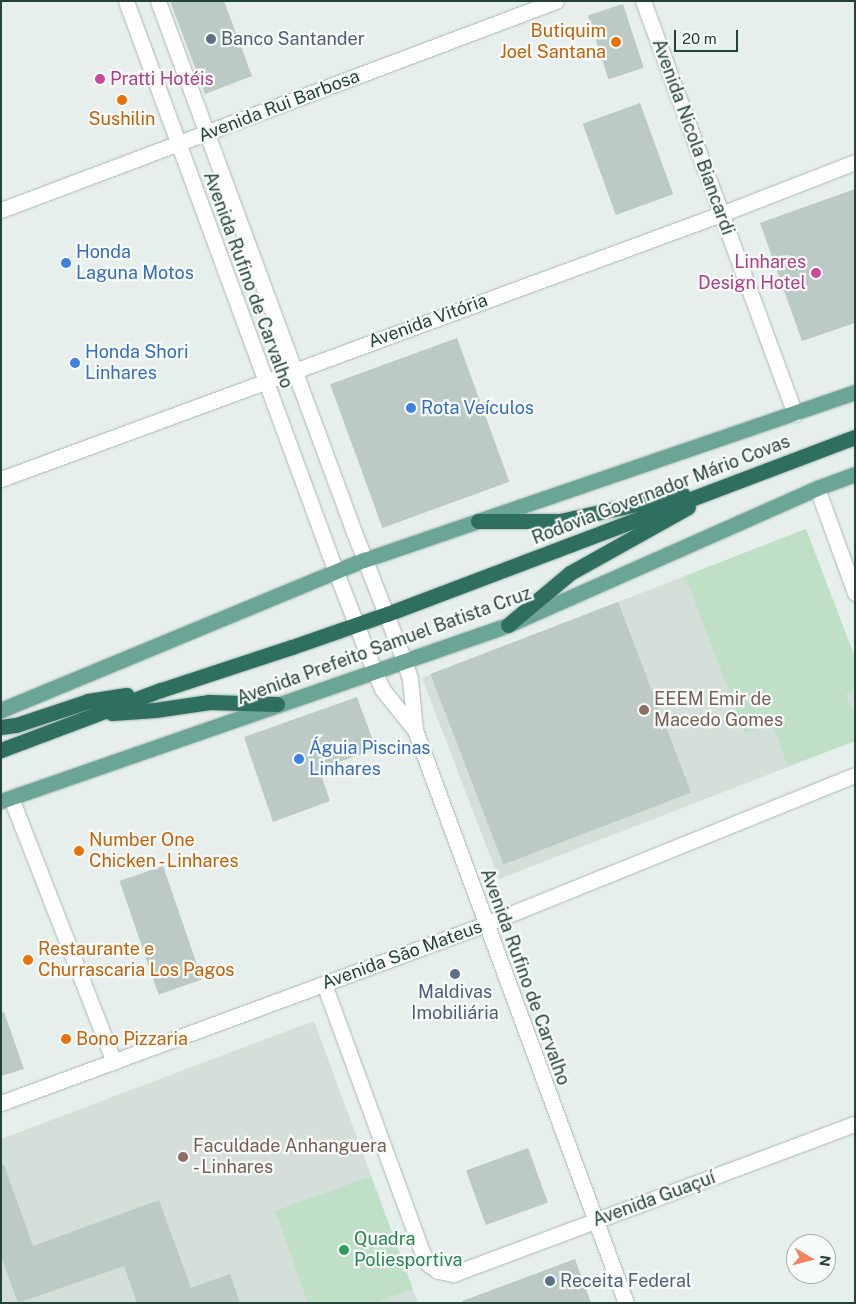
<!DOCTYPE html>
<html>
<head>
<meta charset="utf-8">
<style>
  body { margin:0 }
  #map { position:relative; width:856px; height:1304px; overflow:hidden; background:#e6efeb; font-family:"Public Sans",sans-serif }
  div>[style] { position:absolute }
  .built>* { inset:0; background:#d4dfda }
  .green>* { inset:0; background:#bfe0c7 }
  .building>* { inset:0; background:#bbcac4; transform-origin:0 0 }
  .roads { filter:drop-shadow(0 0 1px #a8b8b2) drop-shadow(0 0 1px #a8b8b2) }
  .minor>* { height:15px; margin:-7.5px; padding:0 7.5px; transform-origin:7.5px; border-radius:7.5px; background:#fff }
  .major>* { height:15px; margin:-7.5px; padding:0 7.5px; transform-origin:7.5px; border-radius:7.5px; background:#6aa595 }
  .highway>* { height:15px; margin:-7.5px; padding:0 7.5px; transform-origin:7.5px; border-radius:7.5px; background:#2f6f60 }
  .dots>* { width:14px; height:14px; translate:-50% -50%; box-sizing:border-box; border:2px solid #f7fbf9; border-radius:50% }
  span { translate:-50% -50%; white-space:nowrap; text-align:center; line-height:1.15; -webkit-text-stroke:4.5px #f7fbf9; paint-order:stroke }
  .food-label { font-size:18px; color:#c56008 }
  .right { translate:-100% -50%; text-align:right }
  .left { translate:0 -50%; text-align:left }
  .service-label { font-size:18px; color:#4e5e75 }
  .hotel-label { font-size:18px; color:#b23c85 }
  .street-label { font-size:18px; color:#244239 }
  .shop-label { font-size:18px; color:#366cbe }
  .education-label { font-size:18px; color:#785e54 }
  .leisure-label { font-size:18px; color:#27864d }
  .frame { position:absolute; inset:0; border:2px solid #244239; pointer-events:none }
  .north { position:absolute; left:786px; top:1234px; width:50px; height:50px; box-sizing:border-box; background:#f7fbf9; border:1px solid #a3b1ac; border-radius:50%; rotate:98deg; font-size:14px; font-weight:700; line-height:20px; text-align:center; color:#244239 }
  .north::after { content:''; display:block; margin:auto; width:18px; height:22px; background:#f5805e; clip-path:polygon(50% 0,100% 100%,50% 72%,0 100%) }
  .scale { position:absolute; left:674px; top:30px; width:64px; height:22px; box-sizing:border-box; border:2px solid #244239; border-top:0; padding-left:6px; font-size:15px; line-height:18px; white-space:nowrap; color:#244239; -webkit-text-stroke:4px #f7fbf9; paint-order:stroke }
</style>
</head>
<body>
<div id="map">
  <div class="built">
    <i style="clip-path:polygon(806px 529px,855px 658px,855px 741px,499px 879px,422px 678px)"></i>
    <i style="clip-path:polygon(314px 1021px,418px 1303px,1px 1303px,1px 1139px)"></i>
  </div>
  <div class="green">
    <i style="clip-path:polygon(806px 529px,855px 658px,855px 690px,846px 694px,855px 716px,855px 741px,788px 766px,772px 723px,745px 733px,685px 576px)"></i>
    <i style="clip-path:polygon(371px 1176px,413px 1289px,374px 1303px,308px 1303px,275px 1211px)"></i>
  </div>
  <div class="building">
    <i style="clip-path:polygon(170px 1px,224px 1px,252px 76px,205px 94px)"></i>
    <i style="left:623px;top:4px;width:67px;height:37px;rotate:72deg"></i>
    <i style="left:640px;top:103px;width:97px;height:61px;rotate:70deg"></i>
    <i style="clip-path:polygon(855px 189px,855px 323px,802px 341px,760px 223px)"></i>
    <i style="left:457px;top:338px;width:153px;height:135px;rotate:70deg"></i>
    <i style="left:618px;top:602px;width:204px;height:201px;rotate:69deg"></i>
    <i style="clip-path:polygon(357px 697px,376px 749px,319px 769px,330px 801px,273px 822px,244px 737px)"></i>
    <i style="left:163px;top:866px;width:120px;height:46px;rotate:71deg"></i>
    <i style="clip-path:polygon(4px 1012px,24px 1069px,1px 1076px,1px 1013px)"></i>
    <i style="left:528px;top:1148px;width:58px;height:66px;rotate:70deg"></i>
    <i style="clip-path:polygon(1px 1165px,4px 1165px,33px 1246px,159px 1200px,191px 1288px,230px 1274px,240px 1303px,137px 1303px,124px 1266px,18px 1303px,1px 1256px)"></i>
    <i style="clip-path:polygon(575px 1259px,591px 1303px,463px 1303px,462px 1301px)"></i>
  </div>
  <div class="roads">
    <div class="minor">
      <i style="left:126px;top:1px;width:608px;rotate:69.81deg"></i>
      <i style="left:336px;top:572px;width:108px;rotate:68.9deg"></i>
      <i style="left:375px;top:673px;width:17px;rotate:66deg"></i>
      <i style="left:382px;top:689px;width:53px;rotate:51.2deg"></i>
      <i style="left:158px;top:1px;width:566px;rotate:69.74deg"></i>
      <i style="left:354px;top:532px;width:137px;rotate:68.7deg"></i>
      <i style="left:404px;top:660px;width:20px;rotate:72deg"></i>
      <i style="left:410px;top:679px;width:51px;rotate:84.4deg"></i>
      <i style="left:415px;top:730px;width:611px;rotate:69.78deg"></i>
      <i style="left:643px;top:1px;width:440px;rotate:69.8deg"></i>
      <i style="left:1px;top:210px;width:593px;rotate:-20.64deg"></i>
      <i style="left:1px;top:479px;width:767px;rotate:-20.21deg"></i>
      <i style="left:721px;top:214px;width:144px;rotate:-21.2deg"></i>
      <i style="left:817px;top:488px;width:112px;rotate:70.1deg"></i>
      <i style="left:11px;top:798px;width:283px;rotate:68.7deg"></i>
      <i style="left:324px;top:984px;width:288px;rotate:69.9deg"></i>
      <i style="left:423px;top:1254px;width:11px;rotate:63deg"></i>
      <i style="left:428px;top:1264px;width:12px;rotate:35deg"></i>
      <i style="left:438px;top:1271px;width:15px;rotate:11deg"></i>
      <i style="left:453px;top:1274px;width:429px;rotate:-20.5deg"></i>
      <i style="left:1px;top:1103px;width:517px;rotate:-20.26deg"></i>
      <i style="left:486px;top:924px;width:398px;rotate:-22deg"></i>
    </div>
    <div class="major">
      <i style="left:1px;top:710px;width:393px;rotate:-22.5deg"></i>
      <i style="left:364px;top:560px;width:519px;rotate:-18.89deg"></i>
      <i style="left:1px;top:801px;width:537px;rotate:-19.14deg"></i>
      <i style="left:508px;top:625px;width:338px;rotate:-23.9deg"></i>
      <i style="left:817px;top:488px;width:40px;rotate:-20.2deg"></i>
    </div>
    <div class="highway">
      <i style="left:478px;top:521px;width:82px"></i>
      <i style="left:560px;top:521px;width:125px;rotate:-12.5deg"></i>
      <i style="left:508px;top:625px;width:81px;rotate:-40deg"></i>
      <i style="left:570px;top:573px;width:135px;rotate:-29.2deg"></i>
      <i style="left:112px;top:713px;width:43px;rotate:-4deg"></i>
      <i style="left:155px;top:710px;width:55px;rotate:-8.4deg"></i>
      <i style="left:209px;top:702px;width:68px;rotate:1.7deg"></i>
      <i style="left:1px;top:727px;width:15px;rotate:-8deg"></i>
      <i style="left:16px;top:725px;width:76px;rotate:-18.4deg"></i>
      <i style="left:88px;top:701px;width:39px;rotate:-9deg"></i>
      <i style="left:1px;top:750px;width:171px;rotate:-20.6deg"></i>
      <i style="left:161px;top:690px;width:138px;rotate:-18.2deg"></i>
      <i style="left:292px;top:647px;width:101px;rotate:-19.2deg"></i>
      <i style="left:387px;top:614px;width:500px;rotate:-20.72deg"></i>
    </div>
  </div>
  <div class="dots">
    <i style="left:211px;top:39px;background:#5c6f8a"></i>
    <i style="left:616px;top:42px;background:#e8710a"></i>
    <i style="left:100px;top:79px;background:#d1479c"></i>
    <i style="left:122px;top:100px;background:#e8710a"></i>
    <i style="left:66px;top:263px;background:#3f7fe0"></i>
    <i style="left:816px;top:273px;background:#d1479c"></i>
    <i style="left:75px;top:363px;background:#3f7fe0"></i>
    <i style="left:411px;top:408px;background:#3f7fe0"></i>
    <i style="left:644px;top:710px;background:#8d6e63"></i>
    <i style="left:299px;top:759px;background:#3f7fe0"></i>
    <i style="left:79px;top:851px;background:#e8710a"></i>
    <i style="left:28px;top:960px;background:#e8710a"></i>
    <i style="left:455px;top:974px;background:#5c6f8a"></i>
    <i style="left:66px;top:1039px;background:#e8710a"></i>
    <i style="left:183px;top:1157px;background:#8d6e63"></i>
    <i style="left:344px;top:1250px;background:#2e9e5b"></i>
    <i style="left:550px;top:1281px;background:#5c6f8a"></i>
  </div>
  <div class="food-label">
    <span class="right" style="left:606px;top:42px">Butiquim<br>Joel Santana</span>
    <span style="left:122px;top:119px">Sushilin</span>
    <span class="left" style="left:89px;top:851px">Number One<br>Chicken - Linhares</span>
    <span class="left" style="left:38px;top:960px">Restaurante e<br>Churrascaria Los Pagos</span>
    <span class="left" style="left:76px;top:1039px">Bono Pizzaria</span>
  </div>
  <div class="service-label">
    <span class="left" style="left:221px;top:39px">Banco Santander</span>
    <span style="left:455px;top:1003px">Maldivas<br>Imobiliária</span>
    <span class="left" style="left:560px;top:1281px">Receita Federal</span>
  </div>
  <div class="hotel-label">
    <span class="left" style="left:110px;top:79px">Pratti Hotéis</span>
    <span class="right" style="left:806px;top:273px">Linhares<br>Design Hotel</span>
  </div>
  <div class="street-label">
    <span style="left:279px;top:106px;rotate:-21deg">Avenida Rui Barbosa</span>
    <span style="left:693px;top:137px;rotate:70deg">Avenida Nicola Biancardi</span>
    <span style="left:248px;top:280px;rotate:70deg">Avenida Rufino de Carvalho</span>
    <span style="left:428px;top:321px;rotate:-20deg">Avenida Vitória</span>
    <span style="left:661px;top:490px;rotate:-21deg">Rodovia Governador Mário Covas</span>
    <span style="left:384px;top:646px;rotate:-20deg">Avenida Prefeito Samuel Batista Cruz</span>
    <span style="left:402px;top:955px;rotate:-20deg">Avenida São Mateus</span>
    <span style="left:525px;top:977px;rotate:70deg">Avenida Rufino de Carvalho</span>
    <span style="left:654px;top:1199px;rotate:-20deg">Avenida Guaçuí</span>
  </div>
  <div class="shop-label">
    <span class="left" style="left:76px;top:263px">Honda<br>Laguna Motos</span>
    <span class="left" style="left:85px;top:363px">Honda Shori<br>Linhares</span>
    <span class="left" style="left:421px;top:408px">Rota Veículos</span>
    <span class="left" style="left:309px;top:759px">Águia Piscinas<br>Linhares</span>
  </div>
  <div class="education-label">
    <span class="left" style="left:654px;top:710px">EEEM Emir de<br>Macedo Gomes</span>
    <span class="left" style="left:193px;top:1157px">Faculdade Anhanguera<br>- Linhares</span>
  </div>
  <div class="leisure-label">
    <span class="left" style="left:354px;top:1250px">Quadra<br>Poliesportiva</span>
  </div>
  <div class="frame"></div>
  <div class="north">N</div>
  <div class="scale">20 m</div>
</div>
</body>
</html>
